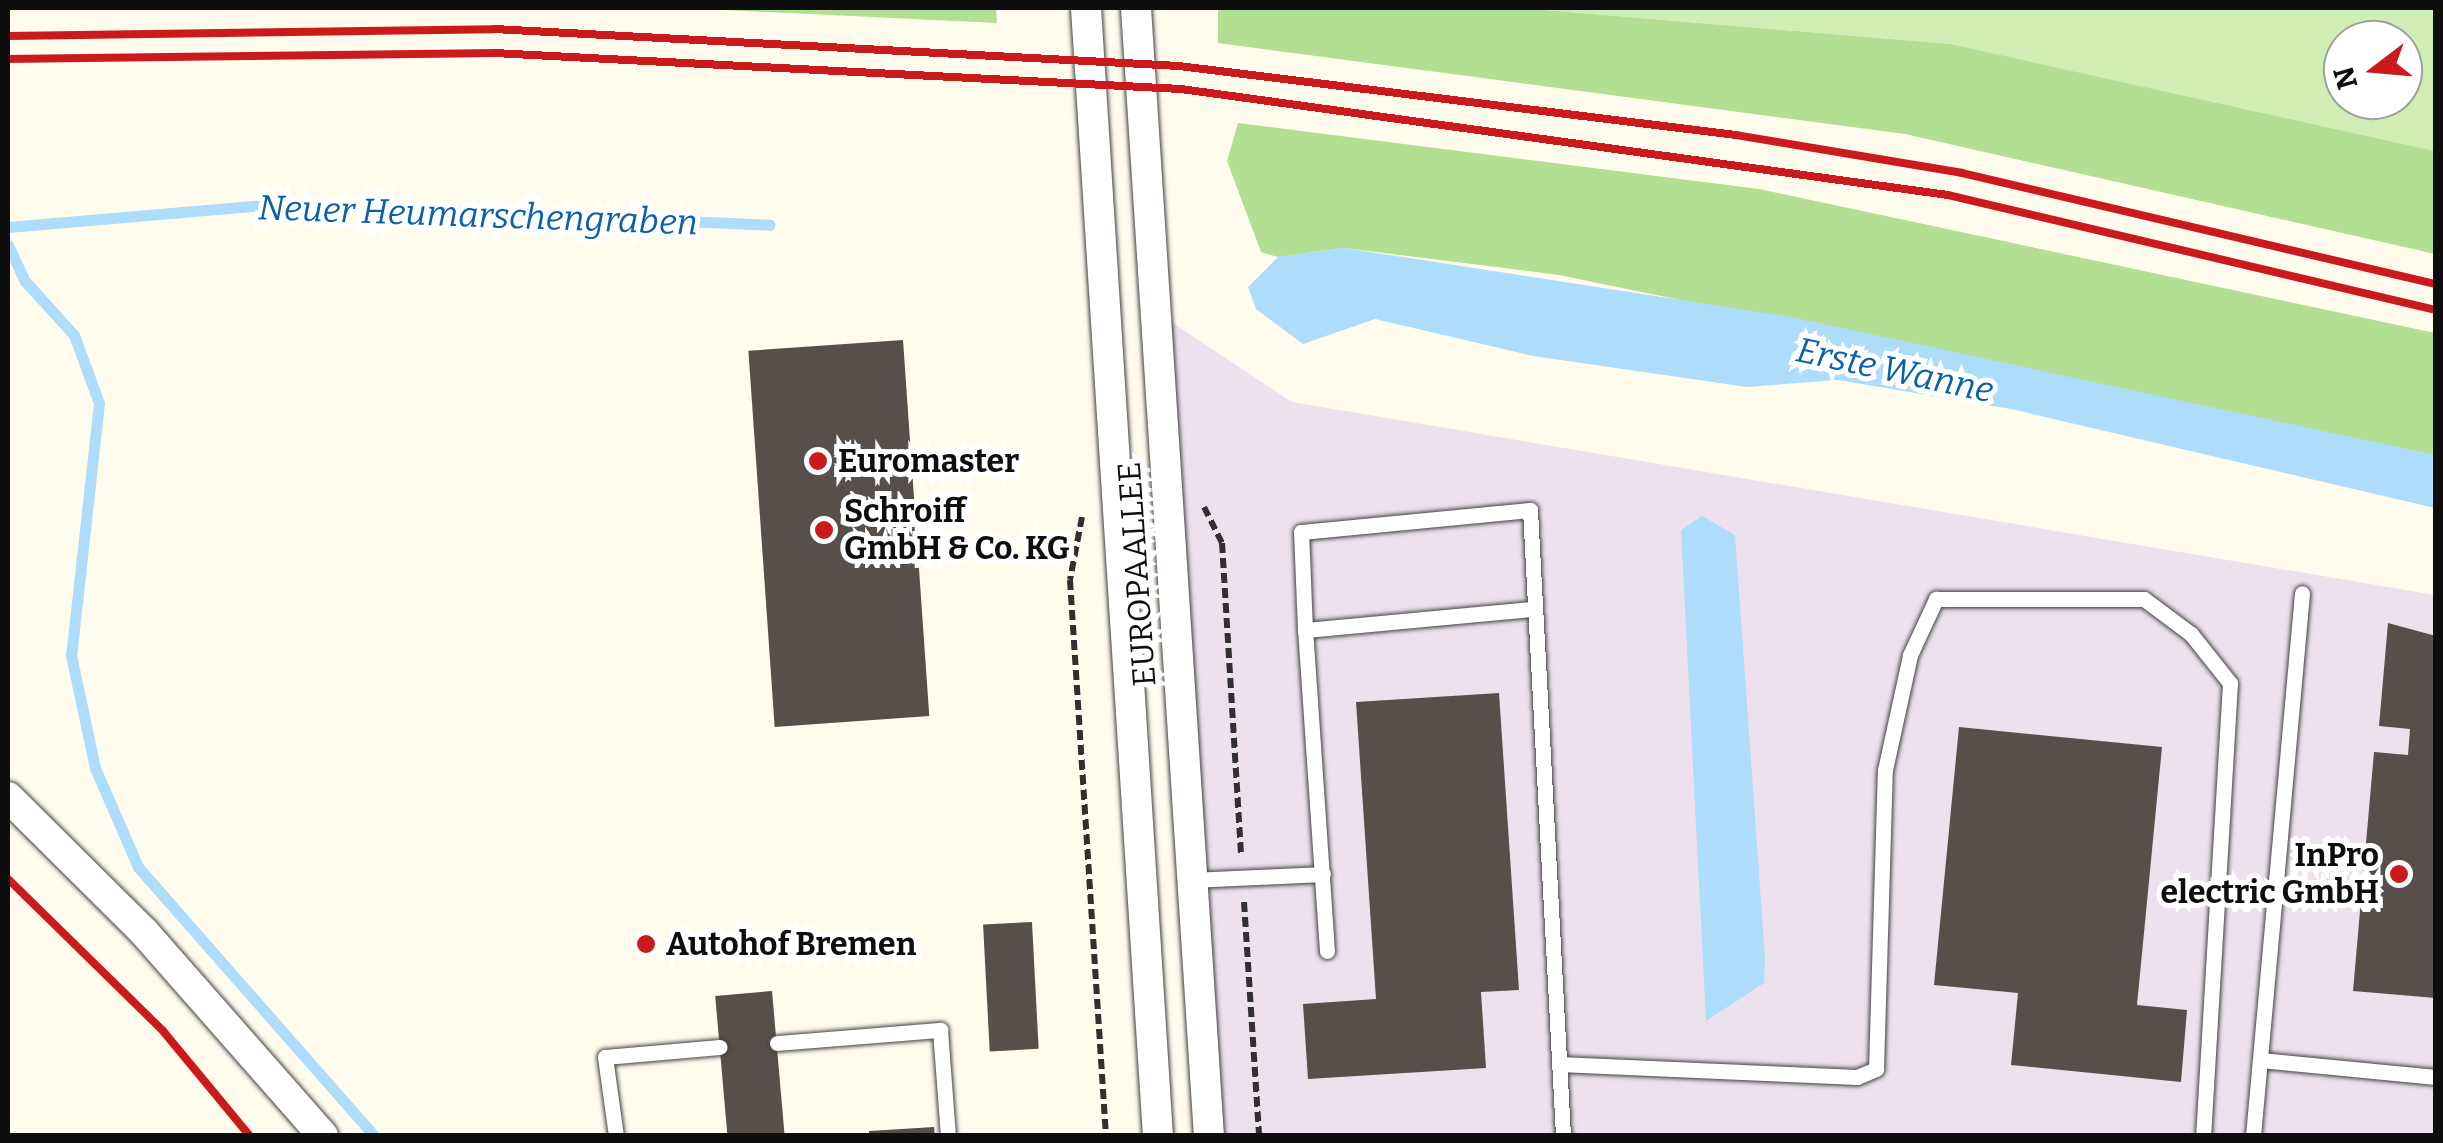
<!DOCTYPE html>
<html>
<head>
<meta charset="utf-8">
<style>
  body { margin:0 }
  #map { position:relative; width:2443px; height:1143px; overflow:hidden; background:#fffcee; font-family:Bitter,serif }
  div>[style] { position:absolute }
  .industrial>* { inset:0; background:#ece1ed }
  .green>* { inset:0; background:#d0edb4 }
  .forest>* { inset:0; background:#b2df92 }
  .water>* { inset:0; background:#aedcfb }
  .stream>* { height:11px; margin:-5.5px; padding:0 5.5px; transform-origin:5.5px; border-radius:5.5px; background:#aedcfb }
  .building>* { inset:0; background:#574f49; transform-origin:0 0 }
  .path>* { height:6px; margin-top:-3px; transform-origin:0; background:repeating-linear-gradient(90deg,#303030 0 10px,transparent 0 15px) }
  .roads { filter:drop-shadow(0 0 2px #414141) drop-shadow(0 0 2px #414141) }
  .lane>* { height:15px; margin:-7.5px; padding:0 7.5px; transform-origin:7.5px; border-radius:7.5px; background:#fff }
  .street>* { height:30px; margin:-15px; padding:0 15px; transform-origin:15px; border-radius:15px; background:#fff }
  .rail>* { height:8px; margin:-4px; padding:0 4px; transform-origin:4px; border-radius:4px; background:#ca1a1c }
  .dots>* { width:28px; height:28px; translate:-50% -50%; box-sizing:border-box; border:5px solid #fff; border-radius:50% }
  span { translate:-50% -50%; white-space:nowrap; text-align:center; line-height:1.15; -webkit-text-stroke:10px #fff; paint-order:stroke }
  .poi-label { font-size:32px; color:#0e0e0e; font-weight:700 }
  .left { translate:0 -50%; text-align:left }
  .right { translate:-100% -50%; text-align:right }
  .street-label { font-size:32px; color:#0e0e0e }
  .water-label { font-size:35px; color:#0c60aa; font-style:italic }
  .frame { position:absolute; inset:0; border:10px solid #0e0e0e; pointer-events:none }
  .north { position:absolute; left:2323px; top:20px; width:100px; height:100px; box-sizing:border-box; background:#fff; border:2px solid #9f9f9f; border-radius:50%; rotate:254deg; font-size:28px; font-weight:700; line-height:40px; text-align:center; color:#0e0e0e }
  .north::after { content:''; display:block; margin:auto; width:35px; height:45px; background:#ca1a1c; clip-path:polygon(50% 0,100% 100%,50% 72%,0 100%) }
</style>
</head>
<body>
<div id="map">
  <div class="industrial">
    <i style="clip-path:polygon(1147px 306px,1292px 402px,2435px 595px,2435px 1135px,1198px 1135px)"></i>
  </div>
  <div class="green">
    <i style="clip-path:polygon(evenodd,1522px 8px,2435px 8px,2435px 151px,1951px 44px,1522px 8px,2343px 40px,2403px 40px,2403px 100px,2343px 100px,2343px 40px)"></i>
  </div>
  <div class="forest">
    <i style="clip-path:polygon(681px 8px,996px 8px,997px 23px)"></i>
    <i style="clip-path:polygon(1218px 8px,1522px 8px,1951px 44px,2435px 151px,2435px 254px,1905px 134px,1218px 43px)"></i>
    <i style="clip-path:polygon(1238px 123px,1759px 189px,2435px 333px,2435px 455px,1559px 275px,1344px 248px,1278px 257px,1261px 252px,1227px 161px)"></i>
  </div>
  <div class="water">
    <i style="clip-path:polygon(1344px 248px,1791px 317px,2435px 455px,2435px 508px,2011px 409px,1838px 380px,1747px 387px,1533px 356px,1375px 319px,1303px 344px,1256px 309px,1248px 287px,1278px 257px)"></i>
    <i style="clip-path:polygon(1702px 516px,1735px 535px,1765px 958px,1764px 983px,1706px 1021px,1681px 530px)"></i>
  </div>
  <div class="stream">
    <i style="left:8px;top:227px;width:281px;rotate:-4.9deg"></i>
    <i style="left:288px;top:203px;width:482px;rotate:2.6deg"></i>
    <i style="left:8px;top:245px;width:40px;rotate:65deg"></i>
    <i style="left:25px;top:281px;width:73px;rotate:47.8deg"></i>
    <i style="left:74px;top:335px;width:72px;rotate:69.8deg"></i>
    <i style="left:99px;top:403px;width:254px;rotate:96.3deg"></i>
    <i style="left:71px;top:655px;width:116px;rotate:78deg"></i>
    <i style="left:95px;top:768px;width:108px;rotate:66.5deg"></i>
    <i style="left:138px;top:867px;width:358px;rotate:48.7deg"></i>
  </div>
  <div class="building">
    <i style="left:903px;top:340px;width:377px;height:155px;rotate:86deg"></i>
    <i style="clip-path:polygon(2388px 623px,2436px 636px,2436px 998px,2353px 991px,2374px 752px,2408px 755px,2410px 729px,2379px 726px)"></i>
    <i style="clip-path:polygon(1499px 693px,1519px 990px,1481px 992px,1486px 1068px,1308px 1079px,1303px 1004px,1376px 999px,1356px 702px)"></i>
    <i style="clip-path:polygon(1959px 727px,2162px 747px,2137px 1005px,2187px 1010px,2181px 1082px,2011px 1065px,2018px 993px,1934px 985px)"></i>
    <i style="left:1032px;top:922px;width:127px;height:49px;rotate:87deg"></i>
    <i style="left:772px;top:991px;width:145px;height:57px;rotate:85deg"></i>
    <i style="clip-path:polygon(934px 1127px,935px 1136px,869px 1136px,869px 1131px)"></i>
  </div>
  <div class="path">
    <i style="left:1204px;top:507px;width:40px;rotate:63.4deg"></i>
    <i style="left:1222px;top:543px;width:313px;rotate:86.5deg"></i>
    <i style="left:1082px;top:517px;width:64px;rotate:100.8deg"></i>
    <i style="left:1070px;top:580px;width:557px;rotate:86.3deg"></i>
    <i style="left:1244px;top:902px;width:234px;rotate:86.3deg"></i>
  </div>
  <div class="roads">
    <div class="lane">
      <i style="left:1305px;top:630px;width:98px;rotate:-92.3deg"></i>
      <i style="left:1301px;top:532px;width:230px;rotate:-5.5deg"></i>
      <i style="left:1530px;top:510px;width:627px;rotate:86.98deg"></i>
      <i style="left:1192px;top:880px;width:131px;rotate:-2.6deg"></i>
      <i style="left:1327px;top:951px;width:322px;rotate:-93.9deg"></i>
      <i style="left:1305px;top:630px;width:228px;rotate:-5.3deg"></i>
      <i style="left:777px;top:1043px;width:164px;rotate:-4.6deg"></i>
      <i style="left:940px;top:1030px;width:106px;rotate:85.7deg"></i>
      <i style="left:2260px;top:1060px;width:177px;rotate:5.5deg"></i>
      <i style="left:1559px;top:1064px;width:298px;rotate:2.5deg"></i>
      <i style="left:1857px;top:1077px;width:21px;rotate:-23deg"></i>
      <i style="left:1876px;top:1069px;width:299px;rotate:-88.3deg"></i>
      <i style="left:1885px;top:770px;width:118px;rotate:-77.7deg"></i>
      <i style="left:1910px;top:655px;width:62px;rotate:-65.1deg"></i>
      <i style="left:1936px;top:599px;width:208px"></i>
      <i style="left:2144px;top:599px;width:59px;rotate:36.7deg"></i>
      <i style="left:2191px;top:634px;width:63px;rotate:51.5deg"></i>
      <i style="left:2230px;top:683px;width:454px;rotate:93.4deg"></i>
      <i style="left:616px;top:1136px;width:80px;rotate:-97.9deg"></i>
      <i style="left:605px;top:1057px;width:115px;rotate:-5deg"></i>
      <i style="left:2253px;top:1136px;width:545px;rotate:-84.84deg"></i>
    </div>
    <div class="street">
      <i style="left:1086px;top:8px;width:1130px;rotate:86.35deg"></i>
      <i style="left:1136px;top:8px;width:1130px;rotate:86.3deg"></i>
      <i style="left:8px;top:797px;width:192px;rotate:44.8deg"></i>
      <i style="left:144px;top:932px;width:271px;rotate:48.7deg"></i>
    </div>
  </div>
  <div class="rail">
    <i style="left:8px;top:36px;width:486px;rotate:-0.8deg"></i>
    <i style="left:494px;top:29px;width:686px;rotate:3.09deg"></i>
    <i style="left:1179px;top:66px;width:561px;rotate:7.06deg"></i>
    <i style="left:1736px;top:135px;width:229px;rotate:9.5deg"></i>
    <i style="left:1962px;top:173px;width:487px;rotate:13.2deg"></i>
    <i style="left:8px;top:59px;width:486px;rotate:-0.7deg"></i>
    <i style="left:494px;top:53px;width:688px;rotate:3deg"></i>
    <i style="left:1181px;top:89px;width:774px;rotate:7.87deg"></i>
    <i style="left:1948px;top:195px;width:501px;rotate:13.26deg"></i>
    <i style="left:8px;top:879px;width:217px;rotate:44.4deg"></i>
    <i style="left:163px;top:1031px;width:136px;rotate:50.4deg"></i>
  </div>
  <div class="dots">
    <i style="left:818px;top:461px;background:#ca1a1c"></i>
    <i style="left:824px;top:530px;background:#ca1a1c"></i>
    <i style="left:2399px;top:874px;background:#ca1a1c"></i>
    <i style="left:646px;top:944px;background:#ca1a1c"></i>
  </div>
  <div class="poi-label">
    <span class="left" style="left:838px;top:461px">Euromaster</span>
    <span class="left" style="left:844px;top:530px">Schroiff<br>GmbH &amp; Co. KG</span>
    <span class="right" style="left:2379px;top:874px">InPro<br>electric GmbH</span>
    <span class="left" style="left:666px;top:944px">Autohof Bremen</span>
  </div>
  <div class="street-label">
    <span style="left:1137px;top:574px;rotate:-94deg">EUROPAALLEE</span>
  </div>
  <div class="water-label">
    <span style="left:478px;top:215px;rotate:2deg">Neuer Heumarschengraben</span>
    <span style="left:1895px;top:370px;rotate:12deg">Erste Wanne</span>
  </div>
  <div class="frame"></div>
  <div class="north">N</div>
</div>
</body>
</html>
